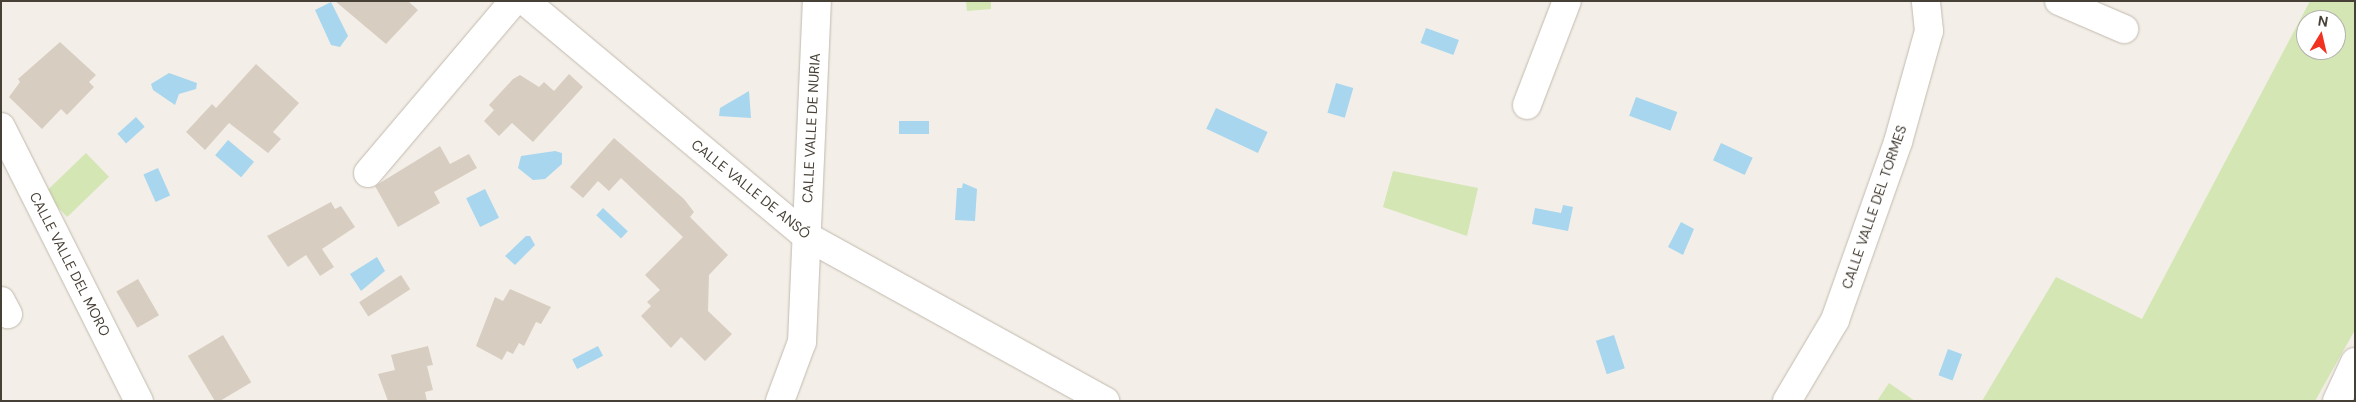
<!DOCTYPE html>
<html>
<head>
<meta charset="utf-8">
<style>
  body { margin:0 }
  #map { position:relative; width:2356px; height:402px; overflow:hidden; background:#f3efe8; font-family:"DM Sans",sans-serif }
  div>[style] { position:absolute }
  .green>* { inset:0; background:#d3e6b3; transform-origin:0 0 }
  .water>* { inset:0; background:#a7d6ee; transform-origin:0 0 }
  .building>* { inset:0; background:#d8cdc1; transform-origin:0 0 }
  .roads { filter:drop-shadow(0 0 1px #c2b9ae) drop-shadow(0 0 1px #c2b9ae) }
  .minor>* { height:28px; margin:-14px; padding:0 14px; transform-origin:14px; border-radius:14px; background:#fff }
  span { translate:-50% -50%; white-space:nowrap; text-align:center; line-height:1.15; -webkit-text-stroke:4px #fff; paint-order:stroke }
  .street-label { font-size:14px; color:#474037 }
  .frame { position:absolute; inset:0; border:2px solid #474037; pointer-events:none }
  .north { position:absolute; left:2296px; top:10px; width:50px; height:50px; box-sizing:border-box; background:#fff; border:1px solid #b5b3af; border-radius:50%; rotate:9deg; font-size:14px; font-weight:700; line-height:20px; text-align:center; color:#474037 }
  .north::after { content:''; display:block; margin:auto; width:18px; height:22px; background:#f23221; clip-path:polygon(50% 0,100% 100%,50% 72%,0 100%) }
</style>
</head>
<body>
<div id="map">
  <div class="green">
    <i style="clip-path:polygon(966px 1px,991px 1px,991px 9px,967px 11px)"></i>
    <i style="clip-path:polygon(evenodd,2310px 1px,2355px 1px,2355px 330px,2315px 401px,1982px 401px,2056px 277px,2142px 319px,2310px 1px,2306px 20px,2336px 20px,2336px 50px,2306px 50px,2306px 20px)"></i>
    <i style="left:86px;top:153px;width:33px;height:58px;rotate:46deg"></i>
    <i style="clip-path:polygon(1393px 171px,1478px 188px,1467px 236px,1383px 207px)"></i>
    <i style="clip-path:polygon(1889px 383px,1915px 401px,1877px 401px)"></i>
  </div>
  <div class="water">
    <i style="clip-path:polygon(331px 2px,348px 36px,340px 47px,331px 45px,315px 10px)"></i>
    <i style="left:1426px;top:28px;width:35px;height:16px;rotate:20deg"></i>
    <i style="clip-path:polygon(169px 73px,197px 83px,196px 89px,179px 94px,175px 105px,153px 90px,151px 84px)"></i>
    <i style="left:1336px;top:83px;width:18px;height:31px;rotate:16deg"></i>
    <i style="clip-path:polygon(749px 91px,751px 118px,719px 116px,720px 108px)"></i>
    <i style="left:1636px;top:97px;width:44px;height:20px;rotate:20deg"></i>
    <i style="left:1216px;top:108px;width:57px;height:23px;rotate:25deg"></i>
    <i style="left:136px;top:117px;width:13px;height:25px;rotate:48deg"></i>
    <i style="left:899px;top:121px;width:30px;height:13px"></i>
    <i style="left:228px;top:140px;width:34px;height:20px;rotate:40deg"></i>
    <i style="left:1721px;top:143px;width:35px;height:19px;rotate:25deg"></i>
    <i style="clip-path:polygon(555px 151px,562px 153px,562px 164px,545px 179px,533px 180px,518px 168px,521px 156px)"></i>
    <i style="left:158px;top:168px;width:30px;height:16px;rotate:66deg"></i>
    <i style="clip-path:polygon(963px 183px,977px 189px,975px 221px,955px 220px,957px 188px,962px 188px)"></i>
    <i style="left:485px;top:189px;width:32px;height:21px;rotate:64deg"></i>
    <i style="clip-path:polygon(1563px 205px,1573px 207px,1568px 231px,1532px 224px,1535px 208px,1561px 213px)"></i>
    <i style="left:603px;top:208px;width:34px;height:10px;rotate:43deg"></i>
    <i style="clip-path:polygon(1681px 222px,1694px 229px,1683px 255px,1668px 247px)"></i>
    <i style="clip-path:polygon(526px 236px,530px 236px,535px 245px,515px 265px,505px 256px)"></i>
    <i style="clip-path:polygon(377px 257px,385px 271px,361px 291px,350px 274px)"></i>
    <i style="left:1614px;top:335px;width:35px;height:19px;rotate:72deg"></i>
    <i style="left:598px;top:346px;width:11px;height:29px;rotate:63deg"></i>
    <i style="left:1948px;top:349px;width:15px;height:28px;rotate:20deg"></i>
  </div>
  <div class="building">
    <i style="clip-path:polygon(335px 1px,408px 1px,418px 10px,386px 44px)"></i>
    <i style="clip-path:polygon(60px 42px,96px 75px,89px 82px,94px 87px,67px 115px,61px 109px,42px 129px,9px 97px,20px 82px,18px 79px)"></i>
    <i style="clip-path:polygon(256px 64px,299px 103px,273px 132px,281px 139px,268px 153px,229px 123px,205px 150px,186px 132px,212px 104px,216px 108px)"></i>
    <i style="clip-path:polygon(569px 74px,583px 87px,533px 142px,512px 123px,499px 136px,484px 121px,494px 110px,489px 105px,513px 79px,520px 75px,539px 87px,544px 82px,554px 91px)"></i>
    <i style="clip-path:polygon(614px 138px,684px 199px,694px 212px,690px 217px,728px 255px,709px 275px,708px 311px,732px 334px,705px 361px,681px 337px,671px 348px,641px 316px,651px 306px,647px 302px,660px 290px,645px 275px,683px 237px,621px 178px,609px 191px,598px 181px,583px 198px,570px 187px)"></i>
    <i style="clip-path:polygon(440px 146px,450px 164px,469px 154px,477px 168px,434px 192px,440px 203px,398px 227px,375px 186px)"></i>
    <i style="clip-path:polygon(331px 202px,335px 209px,341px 206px,355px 227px,322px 249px,334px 267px,320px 276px,306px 255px,288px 267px,267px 236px)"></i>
    <i style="left:401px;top:275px;width:17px;height:50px;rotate:57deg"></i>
    <i style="left:138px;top:279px;width:42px;height:25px;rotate:60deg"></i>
    <i style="clip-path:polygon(510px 289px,551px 307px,541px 324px,536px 322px,524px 346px,519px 343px,513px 354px,507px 351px,502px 360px,476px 346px,495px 297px,503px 301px)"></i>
    <i style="left:223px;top:335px;width:55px;height:41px;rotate:59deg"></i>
    <i style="clip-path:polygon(428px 346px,433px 365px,427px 366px,433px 390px,425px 392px,427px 401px,388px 401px,378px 374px,395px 370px,391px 355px)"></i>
  </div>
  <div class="roads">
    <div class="minor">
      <i style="left:525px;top:1px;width:366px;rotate:39.9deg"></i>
      <i style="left:806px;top:236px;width:342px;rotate:28.9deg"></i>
      <i style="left:2059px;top:1px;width:71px;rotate:23.3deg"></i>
      <i style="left:1527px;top:105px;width:111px;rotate:-69deg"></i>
      <i style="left:1px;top:127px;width:307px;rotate:63.3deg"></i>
      <i style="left:368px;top:173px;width:226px;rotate:-49.7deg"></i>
      <i style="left:1px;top:301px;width:15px;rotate:62deg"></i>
      <i style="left:780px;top:401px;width:63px;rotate:-69.6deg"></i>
      <i style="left:802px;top:342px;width:341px;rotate:-87.5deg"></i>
      <i style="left:1787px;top:401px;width:94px;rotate:-59.3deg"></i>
      <i style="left:1835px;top:320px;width:189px;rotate:-70.5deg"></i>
      <i style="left:1898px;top:142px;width:115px;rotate:-74.4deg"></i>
      <i style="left:1929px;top:31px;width:30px;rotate:-96deg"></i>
      <i style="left:2337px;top:401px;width:43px;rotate:-65.2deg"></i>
    </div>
  </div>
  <div class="street-label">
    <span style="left:811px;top:128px;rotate:-87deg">CALLE VALLE DE NURIA</span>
    <span style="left:751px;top:189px;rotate:39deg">CALLE VALLE DE ANSÓ</span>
    <span style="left:1874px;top:207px;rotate:-71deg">CALLE VALLE DEL TORMES</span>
    <span style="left:70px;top:264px;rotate:63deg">CALLE VALLE DEL MORO</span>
  </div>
  <div class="frame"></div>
  <div class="north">N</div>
</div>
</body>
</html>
